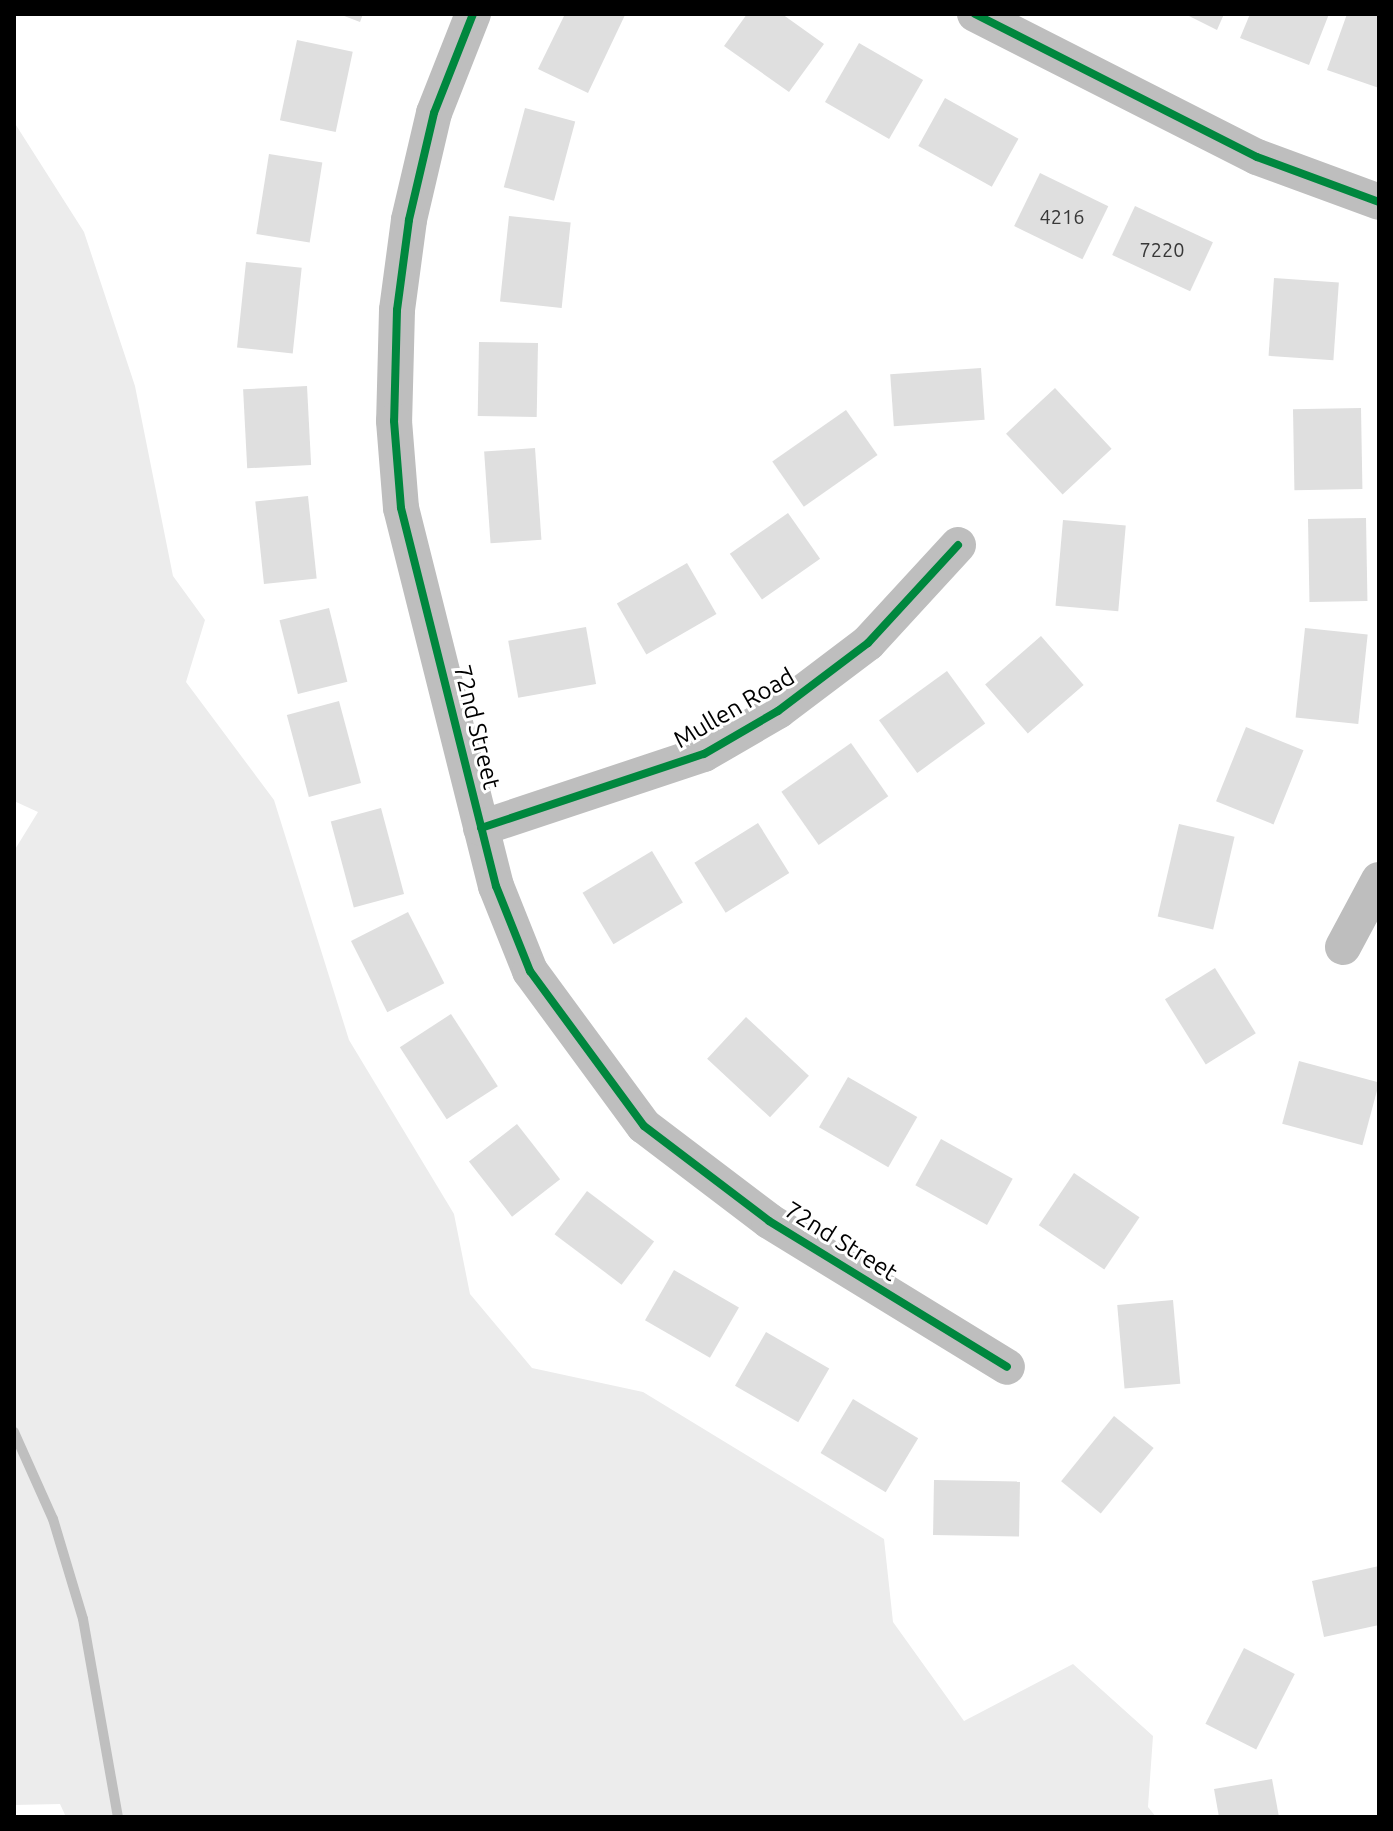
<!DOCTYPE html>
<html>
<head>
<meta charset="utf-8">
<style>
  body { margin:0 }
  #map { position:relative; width:1393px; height:1831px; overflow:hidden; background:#fff; font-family:Ubuntu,sans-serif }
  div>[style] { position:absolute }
  .green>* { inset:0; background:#ececec }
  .stream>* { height:10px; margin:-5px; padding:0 5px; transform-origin:5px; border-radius:5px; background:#bfbfbf }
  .building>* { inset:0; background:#dfdfdf; transform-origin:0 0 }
  .street>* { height:36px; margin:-18px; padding:0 18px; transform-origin:18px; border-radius:18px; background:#bebebe }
  .cycleway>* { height:8px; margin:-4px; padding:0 4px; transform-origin:4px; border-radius:4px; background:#00873e }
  span { translate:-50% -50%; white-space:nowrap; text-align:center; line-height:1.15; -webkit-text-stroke:6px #fff; paint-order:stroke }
  .number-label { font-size:20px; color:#383838 }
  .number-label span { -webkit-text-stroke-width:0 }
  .street-label { font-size:24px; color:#000 }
  .frame { position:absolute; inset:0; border:16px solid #000; pointer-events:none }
</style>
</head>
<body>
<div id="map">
  <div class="green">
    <i style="clip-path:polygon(14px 122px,84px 232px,135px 386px,173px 576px,205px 620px,186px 682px,274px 800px,349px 1040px,454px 1214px,470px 1294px,532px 1368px,643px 1392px,884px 1539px,893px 1622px,964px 1721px,1073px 1664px,1153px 1736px,1148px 1807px,1156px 1817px,66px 1817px,60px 1804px,14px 1805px,14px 851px,38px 812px,14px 801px)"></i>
  </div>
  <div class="stream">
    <i style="left:14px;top:1432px;width:95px;rotate:65.9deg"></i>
    <i style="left:53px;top:1519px;width:104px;rotate:73.3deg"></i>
    <i style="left:83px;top:1619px;width:201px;rotate:80deg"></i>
  </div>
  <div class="building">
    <i style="clip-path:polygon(339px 14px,363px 14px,360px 22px)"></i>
    <i style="clip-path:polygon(565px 14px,625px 15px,588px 93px,538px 69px)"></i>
    <i style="clip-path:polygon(747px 14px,782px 14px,824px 44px,789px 92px,724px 46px)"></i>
    <i style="clip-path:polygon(1185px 14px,1224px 14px,1217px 30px)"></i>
    <i style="clip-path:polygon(1250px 14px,1329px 14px,1309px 65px,1240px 38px)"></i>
    <i style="clip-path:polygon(1347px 14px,1379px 14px,1379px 88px,1327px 70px)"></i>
    <i style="left:297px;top:40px;width:57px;height:82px;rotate:12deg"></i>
    <i style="left:859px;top:43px;width:74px;height:68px;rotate:30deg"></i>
    <i style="left:945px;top:98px;width:84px;height:55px;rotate:29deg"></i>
    <i style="left:525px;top:108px;width:52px;height:82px;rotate:15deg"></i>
    <i style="left:269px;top:154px;width:54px;height:81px;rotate:9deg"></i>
    <i style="left:1040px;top:173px;width:76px;height:59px;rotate:26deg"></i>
    <i style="left:1135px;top:206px;width:86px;height:54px;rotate:25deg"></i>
    <i style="left:509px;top:216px;width:62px;height:86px;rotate:6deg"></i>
    <i style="left:246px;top:262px;width:56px;height:86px;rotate:6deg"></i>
    <i style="left:1274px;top:278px;width:65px;height:78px;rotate:4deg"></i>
    <i style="left:479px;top:342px;width:59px;height:74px;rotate:1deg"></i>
    <i style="left:981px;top:368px;width:52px;height:91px;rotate:86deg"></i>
    <i style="left:307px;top:386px;width:79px;height:64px;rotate:87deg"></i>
    <i style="left:1055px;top:388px;width:83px;height:67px;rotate:47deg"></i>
    <i style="left:1361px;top:408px;width:81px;height:68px;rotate:89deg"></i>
    <i style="left:846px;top:410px;width:55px;height:90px;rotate:55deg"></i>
    <i style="left:535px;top:448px;width:92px;height:51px;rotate:86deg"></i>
    <i style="left:308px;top:496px;width:83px;height:53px;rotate:84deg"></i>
    <i style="left:788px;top:513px;width:56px;height:71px;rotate:55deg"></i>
    <i style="left:1366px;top:518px;width:83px;height:58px;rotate:89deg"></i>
    <i style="left:1063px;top:520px;width:63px;height:86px;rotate:5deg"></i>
    <i style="left:687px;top:563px;width:59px;height:81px;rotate:60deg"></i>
    <i style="left:329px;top:608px;width:76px;height:51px;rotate:76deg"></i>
    <i style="left:586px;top:627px;width:58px;height:79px;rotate:80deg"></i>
    <i style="left:1305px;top:628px;width:63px;height:90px;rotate:6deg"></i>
    <i style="left:1041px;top:636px;width:65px;height:74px;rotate:49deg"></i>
    <i style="left:947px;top:671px;width:65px;height:84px;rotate:54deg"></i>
    <i style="left:339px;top:701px;width:85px;height:54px;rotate:75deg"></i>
    <i style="left:1246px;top:727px;width:62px;height:80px;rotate:22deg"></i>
    <i style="left:851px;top:743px;width:65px;height:85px;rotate:55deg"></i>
    <i style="left:381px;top:808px;width:89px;height:52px;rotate:75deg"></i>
    <i style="left:758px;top:823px;width:59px;height:75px;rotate:58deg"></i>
    <i style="left:1179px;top:824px;width:57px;height:95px;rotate:13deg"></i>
    <i style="left:652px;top:851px;width:60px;height:81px;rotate:59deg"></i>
    <i style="left:408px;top:912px;width:80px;height:64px;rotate:63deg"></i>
    <i style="left:1215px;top:968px;width:77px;height:59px;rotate:58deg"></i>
    <i style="left:451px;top:1014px;width:86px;height:61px;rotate:57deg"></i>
    <i style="left:746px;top:1017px;width:86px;height:57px;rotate:43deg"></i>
    <i style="left:1299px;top:1061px;width:83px;height:65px;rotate:15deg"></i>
    <i style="left:848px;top:1077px;width:80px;height:58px;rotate:30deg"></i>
    <i style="left:517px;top:1124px;width:70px;height:61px;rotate:52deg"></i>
    <i style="left:941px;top:1139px;width:82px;height:53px;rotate:29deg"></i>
    <i style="left:1074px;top:1173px;width:79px;height:63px;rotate:34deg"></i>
    <i style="left:587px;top:1191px;width:84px;height:54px;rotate:37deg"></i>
    <i style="left:674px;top:1270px;width:75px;height:58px;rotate:30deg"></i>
    <i style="left:1173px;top:1300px;width:84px;height:56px;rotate:85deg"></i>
    <i style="left:766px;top:1332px;width:73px;height:62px;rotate:30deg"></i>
    <i style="left:853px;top:1399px;width:76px;height:63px;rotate:31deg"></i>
    <i style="left:1114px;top:1416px;width:51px;height:84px;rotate:39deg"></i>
    <i style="left:934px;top:1480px;width:86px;height:55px;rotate:1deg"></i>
    <i style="clip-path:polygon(1379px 1566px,1379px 1625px,1324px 1637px,1312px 1581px)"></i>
    <i style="left:1244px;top:1648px;width:57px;height:85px;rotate:27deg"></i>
    <i style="clip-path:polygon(1272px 1779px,1279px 1817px,1219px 1817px,1214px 1789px)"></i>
  </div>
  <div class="street">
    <i style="left:473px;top:14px;width:106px;rotate:111.5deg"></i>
    <i style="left:434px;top:113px;width:110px;rotate:103.2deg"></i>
    <i style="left:409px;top:220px;width:91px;rotate:97.6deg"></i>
    <i style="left:397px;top:310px;width:111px;rotate:91.5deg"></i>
    <i style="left:394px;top:421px;width:87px;rotate:85.4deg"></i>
    <i style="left:401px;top:508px;width:390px;rotate:75.9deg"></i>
    <i style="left:496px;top:886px;width:92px;rotate:68.2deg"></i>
    <i style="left:530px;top:971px;width:192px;rotate:53.7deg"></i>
    <i style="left:644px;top:1126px;width:157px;rotate:37.2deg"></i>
    <i style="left:769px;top:1221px;width:279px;rotate:31.5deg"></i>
    <i style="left:975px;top:14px;width:316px;rotate:26.9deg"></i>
    <i style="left:1257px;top:157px;width:130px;rotate:20.2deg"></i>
    <i style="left:481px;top:828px;width:235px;rotate:-18.4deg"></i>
    <i style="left:704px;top:754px;width:86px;rotate:-30.2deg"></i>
    <i style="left:778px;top:711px;width:113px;rotate:-37.1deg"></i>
    <i style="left:868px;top:643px;width:133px;rotate:-47.4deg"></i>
    <i style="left:1343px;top:947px;width:76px;rotate:-61.8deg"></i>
  </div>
  <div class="cycleway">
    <i style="left:473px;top:14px;width:106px;rotate:111.5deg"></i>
    <i style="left:434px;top:113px;width:110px;rotate:103.2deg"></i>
    <i style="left:409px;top:220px;width:91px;rotate:97.6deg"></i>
    <i style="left:397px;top:310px;width:111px;rotate:91.5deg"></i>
    <i style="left:394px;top:421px;width:87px;rotate:85.4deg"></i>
    <i style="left:401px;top:508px;width:390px;rotate:75.9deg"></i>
    <i style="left:496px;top:886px;width:92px;rotate:68.2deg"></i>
    <i style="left:530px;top:971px;width:192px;rotate:53.7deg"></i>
    <i style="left:644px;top:1126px;width:157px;rotate:37.2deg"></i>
    <i style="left:769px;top:1221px;width:279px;rotate:31.5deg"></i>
    <i style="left:975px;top:14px;width:316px;rotate:26.9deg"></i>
    <i style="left:1257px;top:157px;width:130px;rotate:20.2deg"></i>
    <i style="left:481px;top:828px;width:235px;rotate:-18.4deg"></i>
    <i style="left:704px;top:754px;width:86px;rotate:-30.2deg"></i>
    <i style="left:778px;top:711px;width:113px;rotate:-37.1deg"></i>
    <i style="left:868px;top:643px;width:133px;rotate:-47.4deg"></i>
  </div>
  <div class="number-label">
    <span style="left:1062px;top:216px">4216</span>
    <span style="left:1162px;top:249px">7220</span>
  </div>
  <div class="street-label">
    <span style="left:734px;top:708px;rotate:-30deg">Mullen Road</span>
    <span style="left:477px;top:727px;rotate:76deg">72nd Street</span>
    <span style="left:841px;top:1241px;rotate:32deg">72nd Street</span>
  </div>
  <div class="frame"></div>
</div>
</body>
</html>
